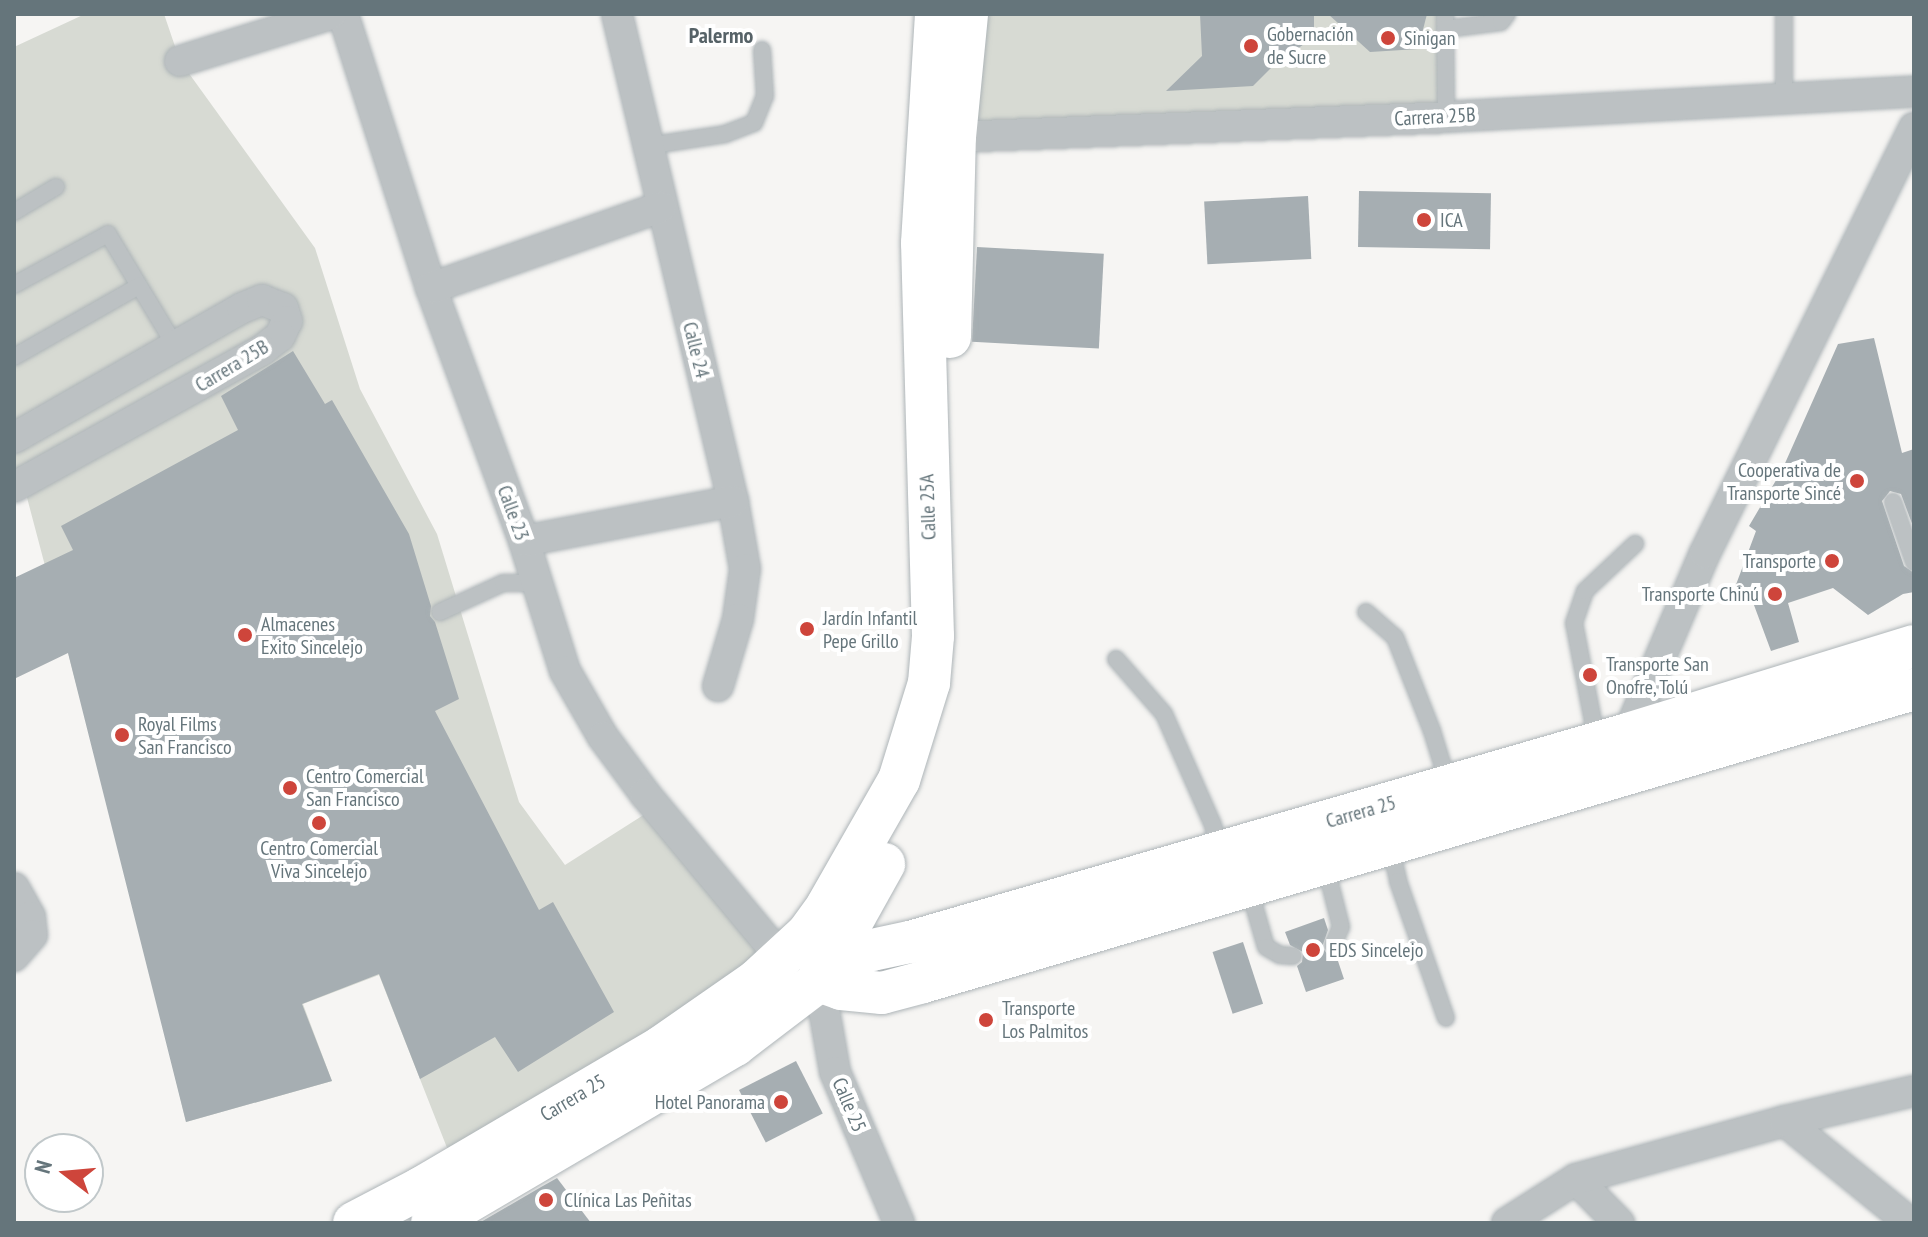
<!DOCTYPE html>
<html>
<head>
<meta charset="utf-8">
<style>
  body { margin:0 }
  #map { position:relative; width:1928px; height:1237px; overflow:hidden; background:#f6f5f3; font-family:"PT Sans Narrow",sans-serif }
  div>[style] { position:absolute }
  .green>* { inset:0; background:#d7dad3 }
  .building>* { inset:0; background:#a6aeb2; transform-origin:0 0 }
  .roads { filter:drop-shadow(0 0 2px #aeb5b8) drop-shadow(0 0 2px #aeb5b8) }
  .lane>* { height:16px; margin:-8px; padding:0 8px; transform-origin:8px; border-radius:8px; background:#bcc1c3 }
  .street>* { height:30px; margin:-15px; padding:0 15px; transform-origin:15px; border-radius:15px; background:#bcc1c3 }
  .secondary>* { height:42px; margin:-21px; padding:0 21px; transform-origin:21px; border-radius:21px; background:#fff }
  .dots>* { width:22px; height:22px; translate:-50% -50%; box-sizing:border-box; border:4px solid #fff; border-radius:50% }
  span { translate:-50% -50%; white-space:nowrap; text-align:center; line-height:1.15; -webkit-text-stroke:8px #fff; paint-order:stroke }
  .poi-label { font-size:20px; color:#65757b }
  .left { translate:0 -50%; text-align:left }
  .right { translate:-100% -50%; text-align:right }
  .street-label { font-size:20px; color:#65757b }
  .neighbourhood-label { font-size:22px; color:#566267; font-weight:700 }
  .frame { position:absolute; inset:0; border:16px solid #65757b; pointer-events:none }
  .north { position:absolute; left:24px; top:1133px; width:80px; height:80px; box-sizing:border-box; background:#fff; border:2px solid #c1c8ca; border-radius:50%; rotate:286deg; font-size:22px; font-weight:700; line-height:32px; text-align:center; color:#65757b }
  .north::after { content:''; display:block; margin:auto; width:28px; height:36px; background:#ce453b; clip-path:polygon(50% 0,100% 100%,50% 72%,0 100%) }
</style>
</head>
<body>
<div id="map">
  <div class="green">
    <i style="clip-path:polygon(85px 14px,164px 14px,180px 61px,315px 248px,360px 389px,437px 534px,519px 802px,565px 865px,656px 807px,782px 959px,455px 1168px,379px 975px,303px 1004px,332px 1081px,186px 1122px,124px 865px,25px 490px,14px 470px,14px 47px)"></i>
    <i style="clip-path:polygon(967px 14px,1445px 14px,1446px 117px,955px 137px)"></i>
  </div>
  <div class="building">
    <i style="clip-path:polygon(1200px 14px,1314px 14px,1314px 37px,1273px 66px,1253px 86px,1166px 91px,1202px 56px)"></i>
    <i style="clip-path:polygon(1328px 14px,1427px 14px,1418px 49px,1370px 52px)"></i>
    <i style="left:1359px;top:191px;width:132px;height:56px;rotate:1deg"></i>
    <i style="left:1308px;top:196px;width:63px;height:104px;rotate:87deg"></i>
    <i style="left:977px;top:247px;width:127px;height:95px;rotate:3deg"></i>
    <i style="clip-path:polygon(1874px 338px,1902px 453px,1914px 449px,1914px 529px,1901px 494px,1890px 491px,1882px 501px,1904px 566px,1914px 573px,1914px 592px,1903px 594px,1868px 615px,1833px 588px,1788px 603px,1799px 642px,1771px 651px,1751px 597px,1731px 598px,1756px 531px,1749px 526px,1782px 470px,1838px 344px)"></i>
    <i style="clip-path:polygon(293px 351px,325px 404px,332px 400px,409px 534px,431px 606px,430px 616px,435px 622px,459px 699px,435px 711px,539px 910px,553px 902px,614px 1012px,518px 1072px,495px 1037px,420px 1079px,379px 974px,302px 1004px,332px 1081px,186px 1122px,68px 653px,14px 679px,14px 578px,73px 550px,61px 526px,238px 430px,221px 396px)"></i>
    <i style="clip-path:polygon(1324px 918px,1328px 930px,1322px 947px,1328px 955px,1336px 955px,1344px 979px,1306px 992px,1297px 966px,1302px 962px,1303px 952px,1290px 945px,1285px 932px)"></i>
    <i style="left:1243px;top:942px;width:65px;height:32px;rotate:72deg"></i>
    <i style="left:796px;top:1061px;width:59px;height:64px;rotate:63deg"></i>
    <i style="clip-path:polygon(557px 1178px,591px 1223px,479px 1223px,541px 1187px)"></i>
  </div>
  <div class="roads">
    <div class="lane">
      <i style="left:1445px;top:14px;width:103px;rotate:89.4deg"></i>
      <i style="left:1445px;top:29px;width:56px;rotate:-7.1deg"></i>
      <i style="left:1501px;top:22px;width:10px;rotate:-53deg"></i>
      <i style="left:1784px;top:100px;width:86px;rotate:-90deg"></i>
      <i style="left:647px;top:146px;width:79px;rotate:-8.7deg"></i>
      <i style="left:725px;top:134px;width:31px;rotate:-21deg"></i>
      <i style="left:754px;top:123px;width:29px;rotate:-68deg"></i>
      <i style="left:765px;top:96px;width:46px;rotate:-93.7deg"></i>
      <i style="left:14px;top:212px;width:49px;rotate:-30.8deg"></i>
      <i style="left:14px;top:285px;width:107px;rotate:-28.5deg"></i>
      <i style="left:108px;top:234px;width:132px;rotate:59deg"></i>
      <i style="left:14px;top:357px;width:144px;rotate:-29.6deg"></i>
      <i style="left:1893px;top:502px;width:64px;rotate:70.7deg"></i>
      <i style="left:440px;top:612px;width:69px;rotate:-24.7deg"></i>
      <i style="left:503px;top:583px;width:34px"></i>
      <i style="left:1366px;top:612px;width:38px;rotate:41deg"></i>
      <i style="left:1395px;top:637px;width:101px;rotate:68.5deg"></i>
      <i style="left:1432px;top:731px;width:58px;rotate:72.8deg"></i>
      <i style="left:1116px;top:659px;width:73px;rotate:48.9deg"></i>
      <i style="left:1164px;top:714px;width:121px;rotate:66.2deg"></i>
      <i style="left:1213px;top:825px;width:28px;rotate:77deg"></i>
      <i style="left:1597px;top:742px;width:121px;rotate:-100.9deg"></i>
      <i style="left:1574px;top:623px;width:34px;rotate:-71deg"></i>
      <i style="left:1585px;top:591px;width:69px;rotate:-43.2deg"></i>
      <i style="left:1390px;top:845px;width:37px;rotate:77deg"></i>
      <i style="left:1398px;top:881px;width:145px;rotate:70.7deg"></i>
      <i style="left:1325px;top:864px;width:65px;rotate:75.7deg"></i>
      <i style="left:1341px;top:927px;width:20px;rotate:114deg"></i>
      <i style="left:1249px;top:888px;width:61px;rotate:73.9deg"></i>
      <i style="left:1266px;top:947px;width:16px;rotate:30deg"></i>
      <i style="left:1280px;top:955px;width:13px;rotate:4deg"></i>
    </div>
    <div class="street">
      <i style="left:343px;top:14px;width:288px;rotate:72.2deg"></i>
      <i style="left:431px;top:288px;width:270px;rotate:69.8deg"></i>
      <i style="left:524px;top:541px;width:136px;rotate:72.5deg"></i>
      <i style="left:565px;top:671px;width:76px;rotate:60.1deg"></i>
      <i style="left:603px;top:737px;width:71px;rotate:53.6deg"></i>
      <i style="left:645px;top:794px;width:214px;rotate:50.3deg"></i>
      <i style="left:617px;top:14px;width:501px;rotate:76.6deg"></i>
      <i style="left:733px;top:501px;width:69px;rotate:80deg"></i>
      <i style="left:745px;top:569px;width:50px;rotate:98deg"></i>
      <i style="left:738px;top:619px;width:70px;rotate:106.6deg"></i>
      <i style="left:180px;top:61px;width:158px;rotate:-17.3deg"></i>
      <i style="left:955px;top:137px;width:491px;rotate:-2.3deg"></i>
      <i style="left:1446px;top:117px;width:469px;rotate:-3.1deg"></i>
      <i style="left:431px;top:288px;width:244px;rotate:-19.4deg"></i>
      <i style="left:14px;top:438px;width:262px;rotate:-29.7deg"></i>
      <i style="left:242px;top:308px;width:22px;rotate:-22deg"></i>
      <i style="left:262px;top:300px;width:22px;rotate:21deg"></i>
      <i style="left:283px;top:308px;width:14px;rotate:73deg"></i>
      <i style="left:287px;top:321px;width:17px;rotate:115deg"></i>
      <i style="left:280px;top:336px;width:23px;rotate:142deg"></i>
      <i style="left:262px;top:350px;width:283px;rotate:151.1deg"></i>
      <i style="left:524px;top:541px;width:213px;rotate:-10.8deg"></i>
      <i style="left:1628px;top:734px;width:197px;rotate:-67deg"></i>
      <i style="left:1705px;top:553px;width:474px;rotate:-63.8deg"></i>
      <i style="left:14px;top:888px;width:33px;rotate:61deg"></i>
      <i style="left:30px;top:917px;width:18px;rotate:84deg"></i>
      <i style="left:32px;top:935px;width:28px;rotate:131deg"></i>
      <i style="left:819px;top:981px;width:92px;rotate:80deg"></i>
      <i style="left:835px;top:1072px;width:164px;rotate:67deg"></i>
      <i style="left:1785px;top:1121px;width:161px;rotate:39.2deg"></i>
      <i style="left:1576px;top:1179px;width:62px;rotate:45.7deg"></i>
      <i style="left:1507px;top:1223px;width:82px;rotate:-32.5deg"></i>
      <i style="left:1576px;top:1179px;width:217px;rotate:-15.5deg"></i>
      <i style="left:1785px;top:1121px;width:132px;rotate:-13.1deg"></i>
    </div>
    <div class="secondary">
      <i style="left:950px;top:337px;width:200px;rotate:-88.6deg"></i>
      <i style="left:955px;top:137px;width:124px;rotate:-84.4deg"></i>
      <i style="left:815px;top:955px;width:57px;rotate:-5deg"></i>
      <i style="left:872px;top:950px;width:39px;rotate:-12deg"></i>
      <i style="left:910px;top:942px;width:748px;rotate:-16.16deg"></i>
      <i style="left:1628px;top:734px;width:299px;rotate:-17.1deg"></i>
      <i style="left:819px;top:981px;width:23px;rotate:20deg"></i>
      <i style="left:841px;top:989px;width:41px;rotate:5.6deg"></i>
      <i style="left:882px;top:993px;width:42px;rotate:-15deg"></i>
      <i style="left:923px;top:982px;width:1033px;rotate:-16.47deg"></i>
      <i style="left:354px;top:1223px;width:76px;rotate:-27.6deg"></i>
      <i style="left:421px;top:1188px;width:278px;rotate:-30.4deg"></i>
      <i style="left:661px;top:1047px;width:116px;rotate:-34.8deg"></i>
      <i style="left:756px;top:981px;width:69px;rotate:-42.7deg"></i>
      <i style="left:807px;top:934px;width:34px;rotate:-54deg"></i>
      <i style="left:827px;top:906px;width:145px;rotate:-60.3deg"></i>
      <i style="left:899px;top:780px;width:102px;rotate:-72.8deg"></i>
      <i style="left:929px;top:683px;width:47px;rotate:-85.1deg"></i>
      <i style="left:933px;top:636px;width:393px;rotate:-91.6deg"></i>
      <i style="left:922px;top:243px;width:229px;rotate:-86.5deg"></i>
      <i style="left:432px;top:1223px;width:351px;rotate:-30.4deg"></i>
      <i style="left:735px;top:1045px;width:106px;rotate:-37.3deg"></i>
      <i style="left:819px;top:981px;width:134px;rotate:-60.9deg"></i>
    </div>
  </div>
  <div class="dots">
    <i style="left:1388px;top:38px;background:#ce453b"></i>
    <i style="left:1251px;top:46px;background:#ce453b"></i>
    <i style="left:1424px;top:220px;background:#ce453b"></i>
    <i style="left:1857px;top:481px;background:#ce453b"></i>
    <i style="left:1832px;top:561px;background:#ce453b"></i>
    <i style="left:1775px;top:594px;background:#ce453b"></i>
    <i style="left:807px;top:629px;background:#ce453b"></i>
    <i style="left:245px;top:635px;background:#ce453b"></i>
    <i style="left:1590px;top:675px;background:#ce453b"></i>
    <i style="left:122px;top:735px;background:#ce453b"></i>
    <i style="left:290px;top:788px;background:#ce453b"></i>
    <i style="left:319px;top:823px;background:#ce453b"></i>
    <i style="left:1313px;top:950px;background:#ce453b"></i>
    <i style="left:986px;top:1020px;background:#ce453b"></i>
    <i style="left:781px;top:1102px;background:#ce453b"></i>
    <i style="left:546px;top:1200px;background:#ce453b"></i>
  </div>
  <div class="poi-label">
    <span class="left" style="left:1267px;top:46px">Gobernación<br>de Sucre</span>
    <span class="left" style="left:1404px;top:38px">Sinigan</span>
    <span class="left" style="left:1440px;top:220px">ICA</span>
    <span class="right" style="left:1841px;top:482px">Cooperativa de<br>Transporte Sincé</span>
    <span class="right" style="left:1816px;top:561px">Transporte</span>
    <span class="right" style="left:1759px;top:594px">Transporte Chinú</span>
    <span class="left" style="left:823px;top:630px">Jardín Infantil<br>Pepe Grillo</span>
    <span class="left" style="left:261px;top:636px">Almacenes<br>Exito Sincelejo</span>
    <span class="left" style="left:1606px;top:676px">Transporte San<br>Onofre, Tolú</span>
    <span class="left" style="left:138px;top:736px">Royal Films<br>San Francisco</span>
    <span class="left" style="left:306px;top:788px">Centro Comercial<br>San Francisco</span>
    <span style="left:319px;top:860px">Centro Comercial<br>Viva Sincelejo</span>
    <span class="left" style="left:1329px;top:950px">EDS Sincelejo</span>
    <span class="left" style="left:1002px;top:1020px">Transporte<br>Los Palmitos</span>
    <span class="right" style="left:765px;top:1102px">Hotel Panorama</span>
    <span class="left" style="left:564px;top:1200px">Clínica Las Peñitas</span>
  </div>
  <div class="street-label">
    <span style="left:1435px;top:117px;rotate:-3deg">Carrera 25B</span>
    <span style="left:696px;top:350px;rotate:76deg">Calle 24</span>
    <span style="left:232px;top:366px;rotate:-31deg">Carrera 25B</span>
    <span style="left:928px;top:507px;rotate:-92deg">Calle 25A</span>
    <span style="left:513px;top:513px;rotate:70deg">Calle 23</span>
    <span style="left:1361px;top:812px;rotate:-16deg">Carrera 25</span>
    <span style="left:573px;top:1098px;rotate:-31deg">Carrera 25</span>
    <span style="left:849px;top:1105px;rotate:67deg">Calle 25</span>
  </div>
  <div class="neighbourhood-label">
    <span style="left:721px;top:36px">Palermo</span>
  </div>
  <div class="frame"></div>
  <div class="north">N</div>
</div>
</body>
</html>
